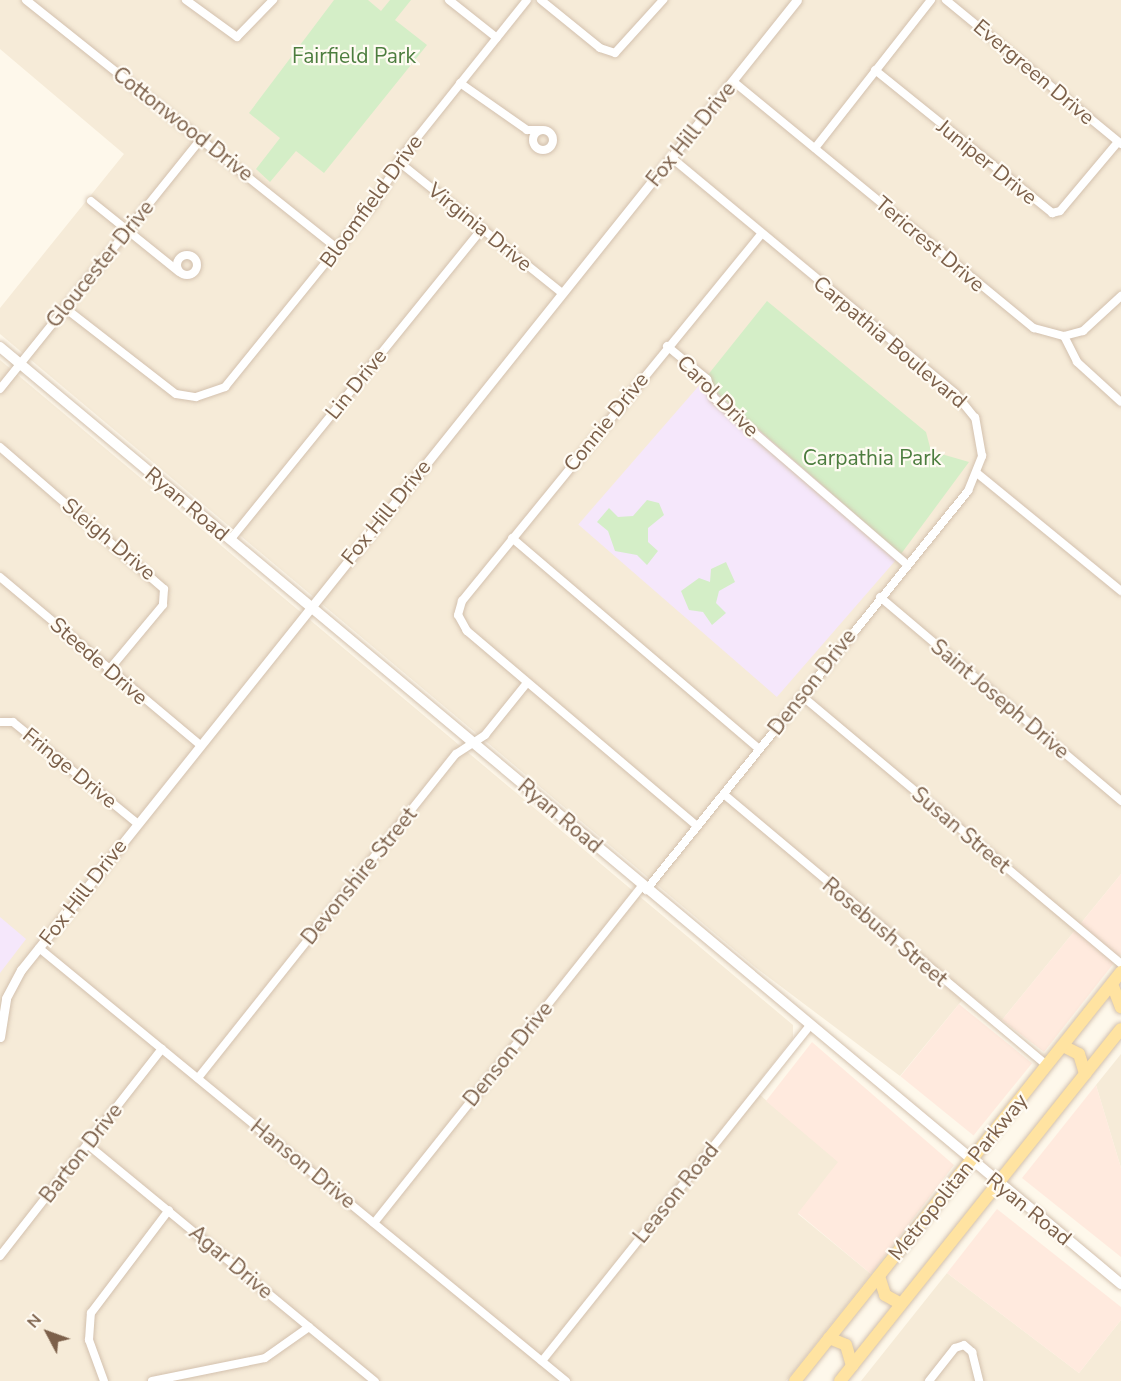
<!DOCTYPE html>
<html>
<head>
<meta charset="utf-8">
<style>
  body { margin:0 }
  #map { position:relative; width:1121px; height:1381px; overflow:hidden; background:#fef8eb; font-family:"Nunito Sans",sans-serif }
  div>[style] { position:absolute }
  .residential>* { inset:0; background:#f6ebd8 }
  .commercial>* { inset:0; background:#ffeade; transform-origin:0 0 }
  .education>* { inset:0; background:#f5e7fb; transform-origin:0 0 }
  .green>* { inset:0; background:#d4eec7 }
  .roads { filter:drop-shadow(0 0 2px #d3c1ae) drop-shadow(0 0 2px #d3c1ae) }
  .minor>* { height:8px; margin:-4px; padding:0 4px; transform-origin:4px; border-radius:4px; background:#fff }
  .minor>.ring { margin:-4px; padding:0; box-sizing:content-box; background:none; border:8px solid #fff; border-radius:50% }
  .tertiary>* { height:9px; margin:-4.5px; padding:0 4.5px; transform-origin:4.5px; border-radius:4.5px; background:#fff }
  .secondary>* { height:10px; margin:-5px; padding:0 5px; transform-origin:5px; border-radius:5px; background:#fff }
  .primary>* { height:12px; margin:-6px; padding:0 6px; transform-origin:6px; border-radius:6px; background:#ffe3a1 }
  span { translate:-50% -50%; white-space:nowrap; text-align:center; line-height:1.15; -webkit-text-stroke:4.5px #fffbf3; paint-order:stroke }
  .park-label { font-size:21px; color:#4c7d3e }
  .street-label { font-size:21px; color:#7c604a }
  .north { position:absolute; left:18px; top:1303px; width:60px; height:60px; -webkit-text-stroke:4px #fffbf3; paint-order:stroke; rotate:311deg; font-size:16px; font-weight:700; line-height:24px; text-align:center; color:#7c604a }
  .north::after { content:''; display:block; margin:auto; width:21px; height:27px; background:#7c604a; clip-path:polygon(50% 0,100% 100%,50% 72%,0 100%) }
</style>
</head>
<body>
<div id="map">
  <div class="residential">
    <i style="clip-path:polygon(0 0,1121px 0,1121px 874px,1002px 1020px,968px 993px,900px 1076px,755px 967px,0 334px,0 308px,124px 154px,0 49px)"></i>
    <i style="clip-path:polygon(0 360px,793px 1025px,793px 1038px,753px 1089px,839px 1162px,798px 1214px,871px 1274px,786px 1381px,0 1381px)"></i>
    <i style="clip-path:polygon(1121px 1054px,1121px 1168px,1096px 1085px)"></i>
    <i style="clip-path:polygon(947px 1273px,1079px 1373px,1121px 1320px,1121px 1381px,861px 1381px)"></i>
  </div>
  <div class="commercial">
    <i style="clip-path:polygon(1121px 874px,1121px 954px,1044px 1052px,1002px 1020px)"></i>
    <i style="left:959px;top:1004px;width:94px;height:93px;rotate:39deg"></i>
    <i style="clip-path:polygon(812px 1042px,954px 1165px,871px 1274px,798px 1213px,838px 1162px,766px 1101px)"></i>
    <i style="clip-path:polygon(1096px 1085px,1121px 1168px,1121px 1257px,1022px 1178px)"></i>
    <i style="clip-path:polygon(997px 1209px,1121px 1307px,1121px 1320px,1079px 1373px,947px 1273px)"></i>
  </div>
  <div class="education">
    <i style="left:703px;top:381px;width:263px;height:190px;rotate:41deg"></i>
    <i style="clip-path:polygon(0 917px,26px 939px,0 973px)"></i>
  </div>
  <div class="green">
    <i style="clip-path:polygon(334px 0,368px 0,381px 11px,390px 0,411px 0,395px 20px,427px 45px,324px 173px,296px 151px,270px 182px,256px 169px,280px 138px,249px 113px)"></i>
    <i style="clip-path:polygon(767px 301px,926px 432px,931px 451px,969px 462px,901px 554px,703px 381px)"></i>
    <i style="clip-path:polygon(647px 500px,659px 503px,664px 515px,648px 528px,648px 542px,658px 551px,647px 565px,637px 555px,615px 551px,608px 531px,597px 522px,609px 508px,618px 517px,633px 516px)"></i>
    <i style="clip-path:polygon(726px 562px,735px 582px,719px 591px,716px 603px,726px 613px,712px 625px,703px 612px,689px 610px,681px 591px,699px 578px,710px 582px,711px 569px)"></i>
  </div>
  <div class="roads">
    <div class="minor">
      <i style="left:26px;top:0;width:399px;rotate:38.6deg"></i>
      <i style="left:186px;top:0;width:63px;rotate:36deg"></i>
      <i style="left:237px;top:37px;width:52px;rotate:-45.8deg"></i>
      <i style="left:449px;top:0;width:61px;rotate:38.4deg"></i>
      <i style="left:541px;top:0;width:76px;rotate:39.1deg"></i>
      <i style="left:600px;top:48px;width:16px;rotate:18deg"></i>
      <i style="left:615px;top:53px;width:72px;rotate:-47.8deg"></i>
      <i style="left:946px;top:0;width:227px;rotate:39.4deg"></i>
      <i style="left:875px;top:70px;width:228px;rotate:38.9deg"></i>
      <i style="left:1052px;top:213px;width:8px;rotate:-14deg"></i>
      <i style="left:1060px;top:211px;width:90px;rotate:-50deg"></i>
      <i style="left:734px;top:82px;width:388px;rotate:39.4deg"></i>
      <i style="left:1034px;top:328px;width:31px;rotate:15deg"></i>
      <i style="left:1064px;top:336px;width:20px;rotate:-15deg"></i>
      <i style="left:1083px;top:331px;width:52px;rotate:-42.6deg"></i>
      <i style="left:460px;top:83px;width:82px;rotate:35deg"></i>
      <i style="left:527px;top:130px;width:13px"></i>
      <i class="ring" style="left:533px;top:130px;width:12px;height:12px"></i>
      <i style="left:815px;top:148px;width:188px;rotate:-51.9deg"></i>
      <i style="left:399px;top:162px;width:209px;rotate:38.8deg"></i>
      <i style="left:91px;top:201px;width:113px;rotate:38.9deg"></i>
      <i class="ring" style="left:177px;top:255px;width:12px;height:12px"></i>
      <i style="left:65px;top:308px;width:140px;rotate:37.8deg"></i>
      <i style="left:176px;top:394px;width:20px;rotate:9deg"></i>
      <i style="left:196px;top:397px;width:31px;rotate:-19deg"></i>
      <i style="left:225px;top:387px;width:237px;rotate:-51deg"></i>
      <i style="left:374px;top:203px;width:57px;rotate:-58.5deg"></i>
      <i style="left:404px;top:154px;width:197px;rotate:-51.4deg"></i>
      <i style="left:1064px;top:336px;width:29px;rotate:63deg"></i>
      <i style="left:1077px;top:362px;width:59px;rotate:42.3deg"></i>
      <i style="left:667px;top:346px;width:52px;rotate:39.5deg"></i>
      <i style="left:707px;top:379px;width:20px;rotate:70deg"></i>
      <i style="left:714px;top:398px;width:254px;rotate:40.8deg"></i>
      <i style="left:0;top:389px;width:321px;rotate:-51.2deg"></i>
      <i style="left:0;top:447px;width:217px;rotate:40.9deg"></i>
      <i style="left:164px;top:589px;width:16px;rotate:94deg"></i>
      <i style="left:163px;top:605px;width:86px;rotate:129.8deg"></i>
      <i style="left:978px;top:474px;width:185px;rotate:39.3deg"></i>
      <i style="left:512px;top:538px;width:325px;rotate:40.5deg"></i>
      <i style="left:230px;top:540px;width:400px;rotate:-51deg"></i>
      <i style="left:0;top:577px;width:261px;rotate:40deg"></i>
      <i style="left:880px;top:597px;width:316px;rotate:40.2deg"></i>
      <i style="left:802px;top:696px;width:417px;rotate:40deg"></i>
      <i style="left:0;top:722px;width:13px"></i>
      <i style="left:13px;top:722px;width:160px;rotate:39.2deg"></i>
      <i style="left:726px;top:796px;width:419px;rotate:40deg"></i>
      <i style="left:697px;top:826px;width:302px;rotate:-139.7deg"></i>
      <i style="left:467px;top:631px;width:18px;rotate:-119deg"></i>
      <i style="left:458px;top:615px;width:15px;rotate:-74deg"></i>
      <i style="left:462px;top:601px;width:473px;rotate:-50.8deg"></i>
      <i style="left:646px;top:890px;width:513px;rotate:-51.1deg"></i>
      <i style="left:968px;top:491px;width:38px;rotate:-68deg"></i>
      <i style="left:982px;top:456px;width:39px;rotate:-100deg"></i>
      <i style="left:975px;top:418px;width:32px;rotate:-129deg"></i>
      <i style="left:955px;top:393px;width:368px;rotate:-140.3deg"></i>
      <i style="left:39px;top:948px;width:682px;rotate:39.41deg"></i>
      <i style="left:198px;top:1078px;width:414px;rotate:-51.5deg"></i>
      <i style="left:456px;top:754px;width:35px;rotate:-33deg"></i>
      <i style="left:485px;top:735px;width:67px;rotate:-51.1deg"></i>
      <i style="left:87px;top:1144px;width:373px;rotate:39.5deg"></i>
      <i style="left:374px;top:1223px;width:431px;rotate:-51.5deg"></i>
      <i style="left:0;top:1256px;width:263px;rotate:-52deg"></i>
      <i style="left:542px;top:1361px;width:428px;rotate:-51.4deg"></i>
      <i style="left:104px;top:1381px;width:44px;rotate:-110.1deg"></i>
      <i style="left:89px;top:1340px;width:27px;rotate:-86deg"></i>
      <i style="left:91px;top:1313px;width:129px;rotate:-52.9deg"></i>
      <i style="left:152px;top:1381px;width:115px;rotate:-11.5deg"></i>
      <i style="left:265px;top:1358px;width:54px;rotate:-35.2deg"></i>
      <i style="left:929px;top:1381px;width:42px;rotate:-51.8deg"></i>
      <i style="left:955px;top:1348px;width:9px;rotate:-18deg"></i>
      <i style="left:964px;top:1345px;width:11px;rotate:41deg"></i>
      <i style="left:972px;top:1352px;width:30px;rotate:76deg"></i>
    </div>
    <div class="tertiary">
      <i style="left:0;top:1037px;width:39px;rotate:-81deg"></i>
      <i style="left:6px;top:998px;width:32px;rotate:-62deg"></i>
      <i style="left:21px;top:970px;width:1242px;rotate:-51.34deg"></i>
    </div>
    <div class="secondary">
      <i style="left:0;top:347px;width:1461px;rotate:39.89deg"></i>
    </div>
    <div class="primary">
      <i style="left:1112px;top:984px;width:25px;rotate:69deg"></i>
      <i style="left:1063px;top:1046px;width:18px;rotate:27deg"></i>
      <i style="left:1079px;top:1054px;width:21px;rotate:73deg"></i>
      <i style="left:879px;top:1276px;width:20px;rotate:72deg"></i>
      <i style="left:885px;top:1295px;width:18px;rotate:29deg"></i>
      <i style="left:829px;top:1338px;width:18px;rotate:22deg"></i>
      <i style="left:846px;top:1345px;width:22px;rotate:74deg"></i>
      <i style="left:795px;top:1381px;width:523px;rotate:-51.44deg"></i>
      <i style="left:840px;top:1381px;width:450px;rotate:-51.4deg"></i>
    </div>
  </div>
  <div class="park-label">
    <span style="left:354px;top:56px">Fairfield Park</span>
    <span style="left:872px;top:458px">Carpathia Park</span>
  </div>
  <div class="street-label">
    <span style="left:1034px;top:72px;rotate:40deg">Evergreen Drive</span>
    <span style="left:183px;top:124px;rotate:38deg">Cottonwood Drive</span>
    <span style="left:691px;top:134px;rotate:-51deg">Fox Hill Drive</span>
    <span style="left:987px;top:162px;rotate:39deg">Juniper Drive</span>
    <span style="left:371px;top:201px;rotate:-54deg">Bloomfield Drive</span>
    <span style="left:480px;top:227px;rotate:39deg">Virginia Drive</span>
    <span style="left:930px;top:244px;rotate:40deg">Tericrest Drive</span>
    <span style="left:100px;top:264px;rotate:-51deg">Gloucester Drive</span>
    <span style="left:890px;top:342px;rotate:40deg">Carpathia Boulevard</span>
    <span style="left:356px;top:384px;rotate:-51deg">Lin Drive</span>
    <span style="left:718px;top:396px;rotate:45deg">Carol Drive</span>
    <span style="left:606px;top:422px;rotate:-51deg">Connie Drive</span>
    <span style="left:187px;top:504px;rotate:40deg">Ryan Road</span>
    <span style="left:386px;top:512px;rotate:-51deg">Fox Hill Drive</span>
    <span style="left:109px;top:539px;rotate:40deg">Sleigh Drive</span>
    <span style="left:99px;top:661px;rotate:41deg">Steede Drive</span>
    <span style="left:812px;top:682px;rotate:-52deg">Denson Drive</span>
    <span style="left:1000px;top:699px;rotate:40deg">Saint Joseph Drive</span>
    <span style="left:70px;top:768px;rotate:39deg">Fringe Drive</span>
    <span style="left:560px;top:816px;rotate:40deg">Ryan Road</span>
    <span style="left:961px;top:830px;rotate:40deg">Susan Street</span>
    <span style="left:359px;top:876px;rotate:-51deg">Devonshire Street</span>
    <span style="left:83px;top:892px;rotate:-52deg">Fox Hill Drive</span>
    <span style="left:885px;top:932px;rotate:40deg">Rosebush Street</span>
    <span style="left:508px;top:1054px;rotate:-51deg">Denson Drive</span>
    <span style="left:81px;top:1153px;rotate:-52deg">Barton Drive</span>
    <span style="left:303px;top:1164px;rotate:39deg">Hanson Drive</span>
    <span style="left:958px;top:1177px;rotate:-51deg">Metropolitan Parkway</span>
    <span style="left:676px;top:1193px;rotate:-51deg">Leason Road</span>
    <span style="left:1029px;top:1209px;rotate:39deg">Ryan Road</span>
    <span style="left:231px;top:1262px;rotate:40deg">Agar Drive</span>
  </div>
  <div class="north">N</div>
</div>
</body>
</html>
